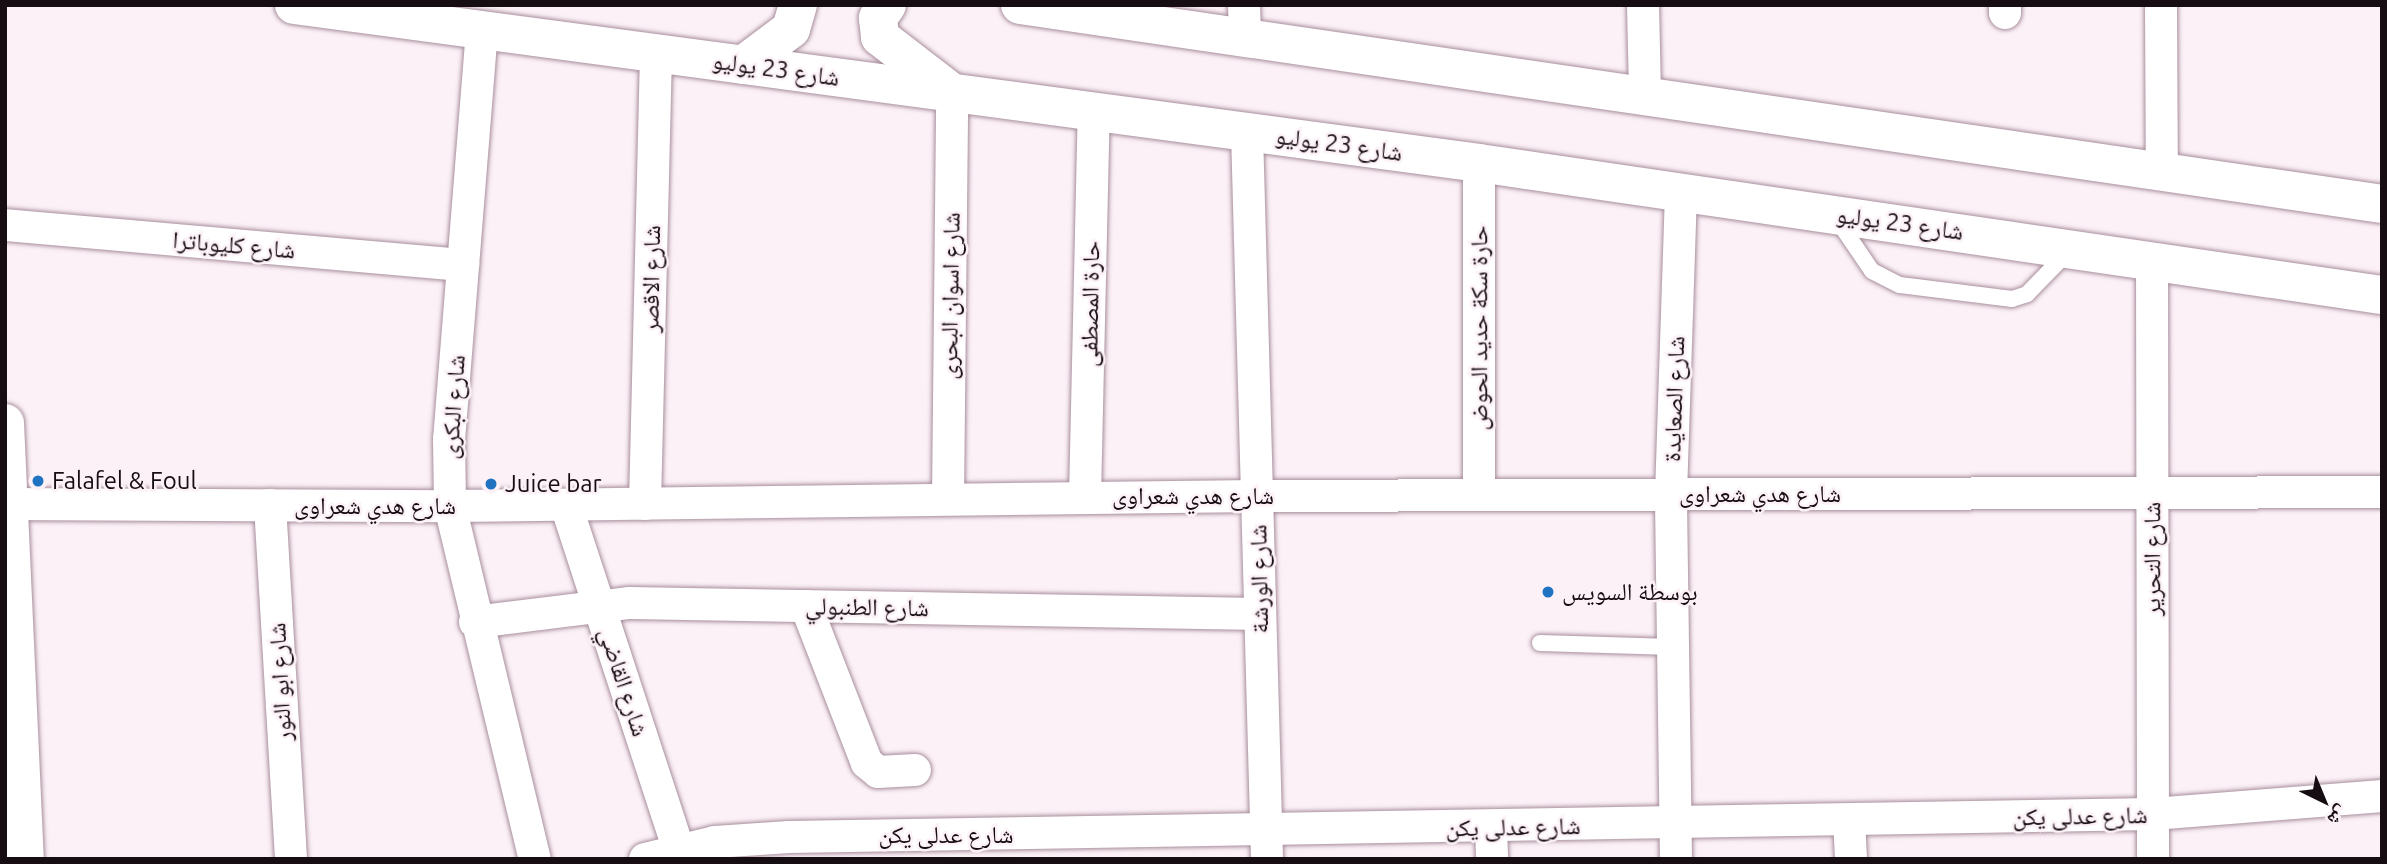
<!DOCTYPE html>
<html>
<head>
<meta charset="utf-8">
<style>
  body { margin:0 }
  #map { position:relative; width:2387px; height:864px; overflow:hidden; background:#fcf1f7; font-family:Ubuntu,"Noto Naskh Arabic",sans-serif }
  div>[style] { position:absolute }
  .roads { filter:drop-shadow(0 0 2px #a88e9d) drop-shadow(0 0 2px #a88e9d) }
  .service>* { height:16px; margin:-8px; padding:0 8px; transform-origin:8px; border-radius:8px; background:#fff }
  .minor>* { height:32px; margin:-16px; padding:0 16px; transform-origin:16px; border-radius:16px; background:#fff }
  .tertiary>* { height:38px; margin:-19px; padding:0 19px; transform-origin:19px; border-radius:19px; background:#fff }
  .primary>* { height:38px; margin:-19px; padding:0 19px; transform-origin:19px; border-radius:19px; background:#fff }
  .dots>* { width:19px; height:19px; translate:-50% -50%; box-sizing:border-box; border:4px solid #fcf1f7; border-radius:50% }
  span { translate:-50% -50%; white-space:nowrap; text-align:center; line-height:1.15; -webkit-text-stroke:5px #fcf1f7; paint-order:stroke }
  .street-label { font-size:24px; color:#160d13 }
  .poi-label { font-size:24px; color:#160d13 }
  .left { translate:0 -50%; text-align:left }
  .frame { position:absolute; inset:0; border:7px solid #160d13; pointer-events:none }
  .north { position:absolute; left:2289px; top:766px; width:70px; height:70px; -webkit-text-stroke:5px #fcf1f7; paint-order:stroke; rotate:137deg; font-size:19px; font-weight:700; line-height:28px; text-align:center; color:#160d13 }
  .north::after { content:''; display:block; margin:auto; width:24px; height:32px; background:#160d13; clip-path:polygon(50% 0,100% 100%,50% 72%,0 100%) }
</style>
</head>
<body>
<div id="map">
  <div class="roads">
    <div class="service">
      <i style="left:1838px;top:221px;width:60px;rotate:55.8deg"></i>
      <i style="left:1872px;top:271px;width:31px;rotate:27deg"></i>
      <i style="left:1900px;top:285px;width:113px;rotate:7.1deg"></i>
      <i style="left:2012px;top:299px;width:16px;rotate:-18deg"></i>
      <i style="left:2027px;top:294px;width:57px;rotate:-45.7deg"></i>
      <i style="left:1540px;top:643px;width:132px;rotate:1.7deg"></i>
    </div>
    <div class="minor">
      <i style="left:1244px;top:5px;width:33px;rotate:88deg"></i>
      <i style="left:1643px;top:5px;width:91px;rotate:88.7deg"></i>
      <i style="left:2161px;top:5px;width:167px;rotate:89.7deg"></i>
      <i style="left:2005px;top:13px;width:8px;rotate:-90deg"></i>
      <i style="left:482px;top:30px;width:410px;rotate:94.6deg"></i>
      <i style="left:449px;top:439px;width:67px;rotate:89.1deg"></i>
      <i style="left:450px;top:506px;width:363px;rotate:76.5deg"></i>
      <i style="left:1247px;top:132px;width:727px;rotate:88.42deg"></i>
      <i style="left:1479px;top:163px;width:331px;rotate:90deg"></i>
      <i style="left:5px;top:225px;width:460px;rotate:5deg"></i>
      <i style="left:2152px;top:260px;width:599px;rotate:89.9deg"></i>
      <i style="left:1085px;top:497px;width:385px;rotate:-88.7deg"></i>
      <i style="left:948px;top:499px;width:406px;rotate:-89.4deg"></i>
      <i style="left:5px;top:504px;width:445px;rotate:0.3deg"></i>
      <i style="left:450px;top:506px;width:807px;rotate:-0.71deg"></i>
      <i style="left:1257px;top:496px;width:1125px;rotate:-0.2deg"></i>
      <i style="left:645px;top:504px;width:451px;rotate:-88.6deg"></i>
      <i style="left:270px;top:505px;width:355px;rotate:86.6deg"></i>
      <i style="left:566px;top:505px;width:373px;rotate:71.9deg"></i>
      <i style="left:806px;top:606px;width:168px;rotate:68.8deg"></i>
      <i style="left:867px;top:763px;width:14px;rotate:39deg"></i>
      <i style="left:878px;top:772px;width:37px;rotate:-3deg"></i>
      <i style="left:475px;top:622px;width:156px;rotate:-7deg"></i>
      <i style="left:630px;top:603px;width:630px;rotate:1deg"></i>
      <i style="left:1849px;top:820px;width:39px;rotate:87deg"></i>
      <i style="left:1491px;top:827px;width:32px;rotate:88deg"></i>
      <i style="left:645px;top:859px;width:72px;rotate:-13.7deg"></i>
      <i style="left:715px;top:842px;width:74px;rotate:-3.9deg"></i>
      <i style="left:789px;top:837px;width:1364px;rotate:-0.97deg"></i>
      <i style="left:2153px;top:814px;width:230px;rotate:-4.5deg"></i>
      <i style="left:1676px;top:859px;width:365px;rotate:-90.8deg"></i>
      <i style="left:1671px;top:494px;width:302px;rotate:-88.1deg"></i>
    </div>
    <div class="tertiary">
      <i style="left:5px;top:423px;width:436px;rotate:87.4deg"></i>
    </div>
    <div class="primary">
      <i style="left:294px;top:5px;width:1195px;rotate:7.59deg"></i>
      <i style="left:1479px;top:163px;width:913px;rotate:8.32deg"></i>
      <i style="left:887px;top:5px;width:16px;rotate:125deg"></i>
      <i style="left:878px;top:18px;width:19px;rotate:84deg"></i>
      <i style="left:880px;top:37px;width:88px;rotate:37.6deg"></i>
      <i style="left:1020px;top:5px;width:1376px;rotate:8.31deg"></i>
      <i style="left:743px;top:65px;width:60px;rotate:-36.9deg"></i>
      <i style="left:791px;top:29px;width:25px;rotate:-74deg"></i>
    </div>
  </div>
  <div class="dots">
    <i style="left:38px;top:481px;background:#2073c1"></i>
    <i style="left:491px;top:484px;background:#2073c1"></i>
    <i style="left:1548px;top:592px;background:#2073c1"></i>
  </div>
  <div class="street-label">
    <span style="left:776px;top:69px;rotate:8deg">شارع 23 يوليو</span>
    <span style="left:1339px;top:144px;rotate:8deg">شارع 23 يوليو</span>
    <span style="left:1900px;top:223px;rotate:8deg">شارع 23 يوليو</span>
    <span style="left:234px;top:245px;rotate:5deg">شارع كليوباترا</span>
    <span style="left:651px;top:279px;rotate:-89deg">شارع الاقصر</span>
    <span style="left:950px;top:296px;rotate:-89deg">شارع اسوان البحرى</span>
    <span style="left:1090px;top:304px;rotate:-89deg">حارة المصطفى</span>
    <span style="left:1479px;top:328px;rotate:-90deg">حارة سكة حديد الحوض</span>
    <span style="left:1674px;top:399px;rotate:-88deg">شارع الصعايدة</span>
    <span style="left:453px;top:407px;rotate:-86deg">شارع البكرى</span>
    <span style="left:1760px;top:494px">شارع هدي شعراوى</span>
    <span style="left:1193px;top:496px">شارع هدي شعراوى</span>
    <span style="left:375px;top:506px">شارع هدي شعراوى</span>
    <span style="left:2152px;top:559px;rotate:-90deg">شارع التحرير</span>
    <span style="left:1259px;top:579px;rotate:-91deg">شارع الورشة</span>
    <span style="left:867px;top:607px;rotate:1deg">شارع الطنبولي</span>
    <span style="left:280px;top:682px;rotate:-93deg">شارع ابو النور</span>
    <span style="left:624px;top:682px;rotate:72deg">شارع القاضي</span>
    <span style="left:2080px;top:816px;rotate:-1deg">شارع عدلى يكن</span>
    <span style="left:1513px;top:827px;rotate:-1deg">شارع عدلى يكن</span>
    <span style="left:946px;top:835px">شارع عدلى يكن</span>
  </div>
  <div class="poi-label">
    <span class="left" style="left:52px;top:481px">Falafel &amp; Foul</span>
    <span class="left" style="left:505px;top:484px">Juice bar</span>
    <span class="left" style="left:1562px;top:592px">بوسطة السويس</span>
  </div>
  <div class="frame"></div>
  <div class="north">ش</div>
</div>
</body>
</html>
